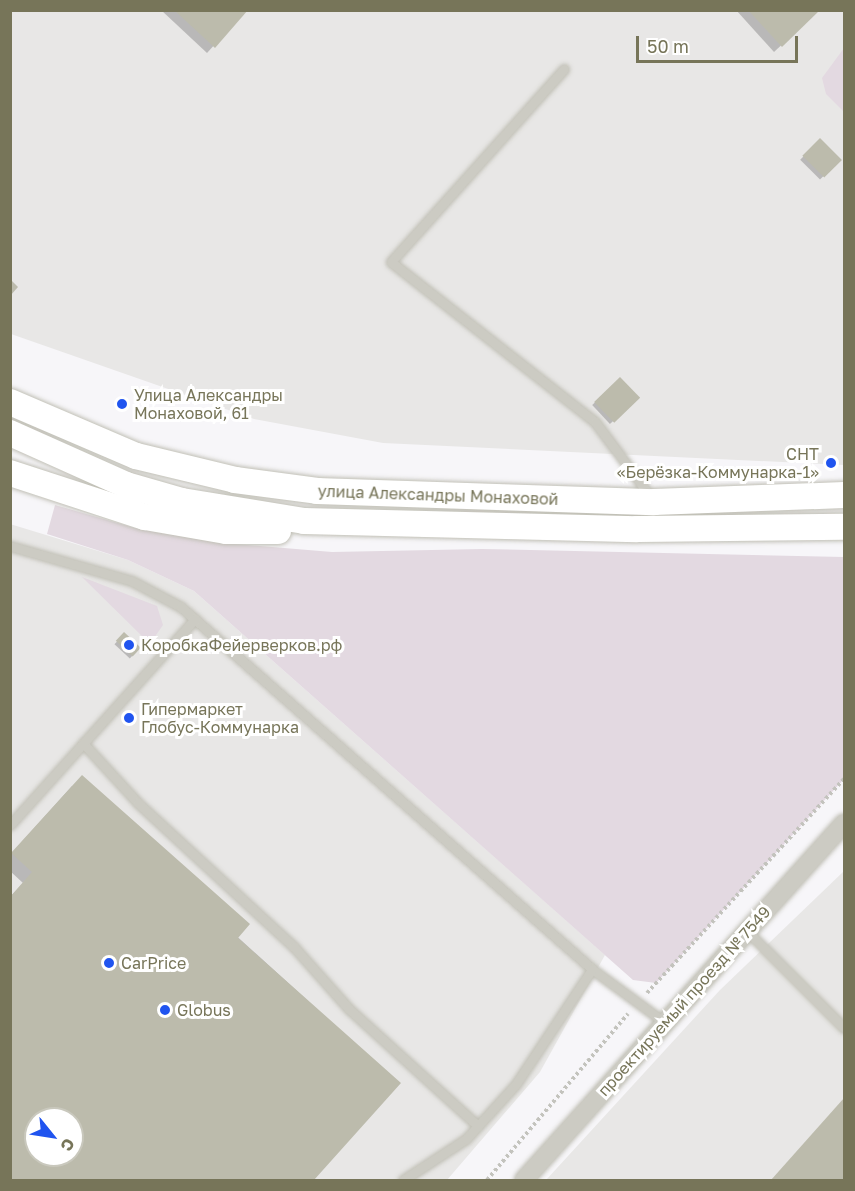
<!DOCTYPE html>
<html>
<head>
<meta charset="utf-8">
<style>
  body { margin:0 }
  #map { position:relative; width:855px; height:1191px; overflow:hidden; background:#f7f6f9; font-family:"Golos Text",sans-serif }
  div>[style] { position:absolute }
  .built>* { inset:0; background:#e8e7e6 }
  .green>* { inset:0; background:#e3d9e1 }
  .shadow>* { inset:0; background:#0003; transform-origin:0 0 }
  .building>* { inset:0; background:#bcbbac; transform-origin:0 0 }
  .path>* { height:4px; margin-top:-2px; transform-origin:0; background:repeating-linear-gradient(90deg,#c3c3bd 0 3px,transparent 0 6px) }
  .roads { filter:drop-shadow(0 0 2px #c1c0b6) drop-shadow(0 0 2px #c1c0b6) }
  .service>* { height:9px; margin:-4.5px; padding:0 4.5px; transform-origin:4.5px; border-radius:4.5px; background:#cccbc3 }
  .minor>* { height:18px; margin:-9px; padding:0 9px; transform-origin:9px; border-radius:9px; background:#cccbc3 }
  .secondary>* { height:26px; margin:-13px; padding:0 13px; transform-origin:13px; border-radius:13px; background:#fff }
  .dots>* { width:16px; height:16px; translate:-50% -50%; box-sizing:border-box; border:3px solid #fff; border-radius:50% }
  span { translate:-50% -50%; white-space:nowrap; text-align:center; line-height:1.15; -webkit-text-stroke:6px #fff; paint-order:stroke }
  .poi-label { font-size:16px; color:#777559 }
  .left { translate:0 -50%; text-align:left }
  .right { translate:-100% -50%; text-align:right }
  .street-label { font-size:16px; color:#777559 }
  .frame { position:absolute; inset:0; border:12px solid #777559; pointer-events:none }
  .north { position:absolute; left:24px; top:1107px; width:60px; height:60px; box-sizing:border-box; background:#fff; border:2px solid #c9c8bd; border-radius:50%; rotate:120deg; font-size:16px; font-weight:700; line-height:24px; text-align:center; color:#777559 }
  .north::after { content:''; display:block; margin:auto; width:21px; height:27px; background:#2054ef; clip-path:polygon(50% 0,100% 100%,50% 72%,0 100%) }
  .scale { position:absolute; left:636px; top:36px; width:162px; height:27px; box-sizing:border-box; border:3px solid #777559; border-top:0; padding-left:8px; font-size:18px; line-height:21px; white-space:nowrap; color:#777559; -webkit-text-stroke:4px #fff; paint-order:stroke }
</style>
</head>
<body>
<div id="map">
  <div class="built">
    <i style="clip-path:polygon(11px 11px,844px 11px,844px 465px,383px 443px,254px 419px,11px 334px)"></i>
    <i style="clip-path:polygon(evenodd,10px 524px,128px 560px,194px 591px,605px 955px,540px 1072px,447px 1180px,11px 1180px,10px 524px,36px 1119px,72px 1119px,72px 1155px,36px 1155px,36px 1119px)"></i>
    <i style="clip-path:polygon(844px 871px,844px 1180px,546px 1180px,720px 990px)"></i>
  </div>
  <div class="green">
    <i style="clip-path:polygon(844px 48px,844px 112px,826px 94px,822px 78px)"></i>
    <i style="clip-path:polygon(55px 505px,135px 528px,222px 543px,332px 552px,482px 549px,844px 557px,844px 779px,656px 983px,633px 980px,194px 591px,128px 560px,47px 534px)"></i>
    <i style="clip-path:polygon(82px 577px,157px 606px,163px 625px,154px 638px,149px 643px)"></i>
  </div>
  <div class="shadow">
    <i style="clip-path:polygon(161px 10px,246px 10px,207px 53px)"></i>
    <i style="clip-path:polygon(736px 10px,819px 10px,774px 52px)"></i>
    <i style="left:820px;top:140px;width:28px;height:28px;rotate:45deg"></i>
    <i style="left:620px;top:379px;width:26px;height:38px;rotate:47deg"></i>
    <i style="left:124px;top:634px;width:21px;height:14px;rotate:43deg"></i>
    <i style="clip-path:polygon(evenodd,72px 786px,398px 1083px,312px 1180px,10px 1180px,10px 897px,23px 883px,10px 871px,10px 855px,72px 786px,36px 1119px,72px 1119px,72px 1155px,36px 1155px,36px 1119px)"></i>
    <i style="clip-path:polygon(844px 1100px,844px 1180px,773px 1180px)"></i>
  </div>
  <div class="building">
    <i style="clip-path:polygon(174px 10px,248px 10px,215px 48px)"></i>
    <i style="clip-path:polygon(748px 10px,820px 10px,782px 47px)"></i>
    <i style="left:820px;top:138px;width:31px;height:25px;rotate:45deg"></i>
    <i style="clip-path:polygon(10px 279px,18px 287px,10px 296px)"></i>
    <i style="left:620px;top:377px;width:29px;height:36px;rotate:46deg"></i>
    <i style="left:124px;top:632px;width:23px;height:12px;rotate:43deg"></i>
    <i style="clip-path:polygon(evenodd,82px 775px,250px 924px,238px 938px,401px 1083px,314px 1180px,10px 1180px,10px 897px,32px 872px,11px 853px,82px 775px,36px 1119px,72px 1119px,72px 1155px,36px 1155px,36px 1119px)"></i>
    <i style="clip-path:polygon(844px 1098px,844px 1180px,771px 1180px)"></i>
  </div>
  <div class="path">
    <i style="left:647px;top:993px;width:291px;rotate:-47.4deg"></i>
    <i style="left:487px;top:1180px;width:218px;rotate:-49.7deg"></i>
  </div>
  <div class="roads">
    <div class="service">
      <i style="left:564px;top:69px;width:259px;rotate:131.9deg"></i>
      <i style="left:391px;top:262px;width:259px;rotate:38.1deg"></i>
      <i style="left:595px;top:422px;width:94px;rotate:53.3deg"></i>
      <i style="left:10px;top:546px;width:127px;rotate:16deg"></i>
      <i style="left:132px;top:581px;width:55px;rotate:28deg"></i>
      <i style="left:181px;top:607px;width:548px;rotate:41.37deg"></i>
      <i style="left:592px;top:969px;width:89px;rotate:36.4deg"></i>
      <i style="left:83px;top:743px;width:81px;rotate:47.5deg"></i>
      <i style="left:138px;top:803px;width:212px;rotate:42.7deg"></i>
      <i style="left:294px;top:947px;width:83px;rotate:48.4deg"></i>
      <i style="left:349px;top:1009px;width:174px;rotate:42.2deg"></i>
      <i style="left:10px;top:825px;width:277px;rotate:-48.1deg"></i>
      <i style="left:747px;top:931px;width:137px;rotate:45deg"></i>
      <i style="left:403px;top:1180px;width:75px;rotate:-33.1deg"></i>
      <i style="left:466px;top:1139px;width:74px;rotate:-47.7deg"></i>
      <i style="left:516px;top:1084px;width:138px;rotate:-56.5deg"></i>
    </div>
    <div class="minor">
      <i style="left:524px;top:1180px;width:479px;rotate:-48.1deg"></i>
    </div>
    <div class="secondary">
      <i style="left:10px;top:402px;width:137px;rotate:23.2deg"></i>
      <i style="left:136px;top:456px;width:102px;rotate:13.6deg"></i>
      <i style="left:235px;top:480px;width:83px;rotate:7.6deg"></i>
      <i style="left:317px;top:491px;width:337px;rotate:1.9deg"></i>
      <i style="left:654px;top:502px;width:190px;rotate:-2.1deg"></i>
      <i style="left:10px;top:433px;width:127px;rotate:24.1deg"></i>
      <i style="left:126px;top:485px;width:58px;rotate:15.9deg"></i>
      <i style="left:182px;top:501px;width:124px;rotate:9.3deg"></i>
      <i style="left:304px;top:521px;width:333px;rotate:1.4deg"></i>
      <i style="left:637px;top:529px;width:207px;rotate:-0.6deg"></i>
      <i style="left:10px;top:473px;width:142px;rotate:18.1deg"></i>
      <i style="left:145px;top:517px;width:82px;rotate:9.8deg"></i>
      <i style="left:226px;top:531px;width:52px"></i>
    </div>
  </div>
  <div class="dots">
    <i style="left:122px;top:404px;background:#2054ef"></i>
    <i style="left:831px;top:463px;background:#2054ef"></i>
    <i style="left:129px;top:645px;background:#2054ef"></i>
    <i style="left:129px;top:718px;background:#2054ef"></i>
    <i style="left:109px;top:963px;background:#2054ef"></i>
    <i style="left:165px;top:1010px;background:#2054ef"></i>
  </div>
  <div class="poi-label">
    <span class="left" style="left:134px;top:404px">Улица Александры<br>Монаховой, 61</span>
    <span class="right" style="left:819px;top:463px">СНТ<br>«Берёзка-Коммунарка-1»</span>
    <span class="left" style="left:141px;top:645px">КоробкаФейерверков.рф</span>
    <span class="left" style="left:141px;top:718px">Гипермаркет<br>Глобус-Коммунарка</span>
    <span class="left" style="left:121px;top:963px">CarPrice</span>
    <span class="left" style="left:177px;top:1010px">Globus</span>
  </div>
  <div class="street-label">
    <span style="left:438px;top:495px;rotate:2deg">улица Александры Монаховой</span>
    <span style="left:684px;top:1001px;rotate:-48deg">проектируемый проезд № 7549</span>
  </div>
  <div class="frame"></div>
  <div class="north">С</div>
  <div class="scale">50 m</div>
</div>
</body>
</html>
